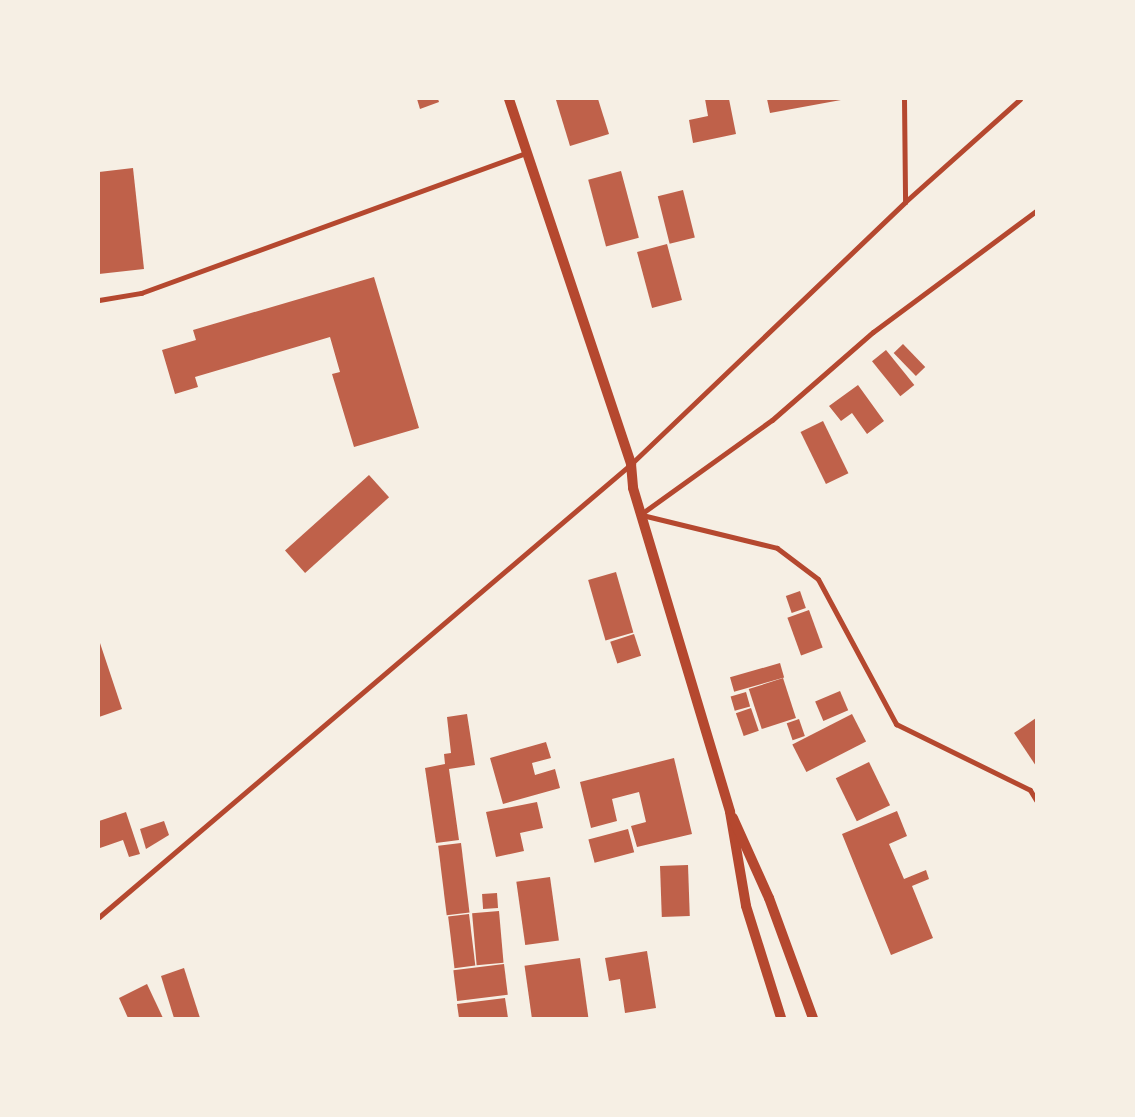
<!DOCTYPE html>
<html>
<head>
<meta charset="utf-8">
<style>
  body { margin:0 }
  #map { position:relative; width:1135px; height:1117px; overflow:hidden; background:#f6efe4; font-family:"Fira Sans Condensed",sans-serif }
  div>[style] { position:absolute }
  .building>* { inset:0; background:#bf614a; transform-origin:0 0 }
  .minor>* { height:5px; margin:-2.5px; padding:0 2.5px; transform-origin:2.5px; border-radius:2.5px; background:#b5482f }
  .secondary>* { height:10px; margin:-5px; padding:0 5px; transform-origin:5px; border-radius:5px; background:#b5482f }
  span { translate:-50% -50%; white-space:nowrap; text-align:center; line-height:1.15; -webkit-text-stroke:4px #f6efe4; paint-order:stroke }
  .frame { position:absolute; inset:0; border:100px solid #f6efe4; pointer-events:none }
</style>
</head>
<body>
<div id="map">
  <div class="building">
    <i style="clip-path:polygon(417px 99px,438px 99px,439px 102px,420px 109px)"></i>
    <i style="clip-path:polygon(598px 99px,609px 134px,570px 146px,556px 100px)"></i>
    <i style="clip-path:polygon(705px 99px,729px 99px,736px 134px,693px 143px,689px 120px,708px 116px)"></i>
    <i style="clip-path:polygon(767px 99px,841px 99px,841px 100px,770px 113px)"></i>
    <i style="clip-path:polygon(133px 168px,144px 269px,99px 274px,99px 172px)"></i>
    <i style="left:621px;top:171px;width:69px;height:34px;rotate:75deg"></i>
    <i style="left:683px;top:190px;width:49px;height:26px;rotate:76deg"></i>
    <i style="left:667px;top:244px;width:58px;height:31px;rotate:75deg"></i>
    <i style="clip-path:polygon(374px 277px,419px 428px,354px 447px,332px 374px,340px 372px,330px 337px,195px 377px,198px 387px,175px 394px,162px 350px,196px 340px,193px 330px)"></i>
    <i style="left:903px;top:344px;width:32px;height:13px;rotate:46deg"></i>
    <i style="left:886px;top:350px;width:45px;height:18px;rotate:51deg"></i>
    <i style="clip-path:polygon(858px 385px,884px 421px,867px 434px,852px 413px,841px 421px,829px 406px)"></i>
    <i style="left:823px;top:421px;width:58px;height:25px;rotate:64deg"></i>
    <i style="left:369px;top:475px;width:30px;height:113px;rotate:48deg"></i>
    <i style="left:616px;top:572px;width:63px;height:29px;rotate:74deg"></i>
    <i style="left:800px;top:591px;width:18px;height:15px;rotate:71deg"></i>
    <i style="left:809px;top:610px;width:40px;height:23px;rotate:70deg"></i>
    <i style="left:634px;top:634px;width:23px;height:25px;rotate:72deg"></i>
    <i style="clip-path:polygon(99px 640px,122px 709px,99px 717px)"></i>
    <i style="left:780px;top:663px;width:15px;height:52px;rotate:74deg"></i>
    <i style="left:783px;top:678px;width:42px;height:36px;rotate:72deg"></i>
    <i style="left:840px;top:691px;width:21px;height:27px;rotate:67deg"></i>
    <i style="left:746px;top:692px;width:15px;height:16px;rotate:74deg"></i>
    <i style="left:751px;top:708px;width:24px;height:16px;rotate:71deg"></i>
    <i style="clip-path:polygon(467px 714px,475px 765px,449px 769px,459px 840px,436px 843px,425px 768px,445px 764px,444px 754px,451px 753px,447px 717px)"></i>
    <i style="left:852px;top:714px;width:31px;height:67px;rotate:63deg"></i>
    <i style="clip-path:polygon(1036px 718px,1036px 766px,1014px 733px)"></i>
    <i style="left:799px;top:719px;width:18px;height:13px;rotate:71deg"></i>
    <i style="clip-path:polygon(546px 742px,551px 758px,532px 763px,535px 775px,555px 769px,560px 788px,503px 804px,490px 758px)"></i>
    <i style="clip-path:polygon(674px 758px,692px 834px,637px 847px,631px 826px,646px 822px,639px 792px,612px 799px,617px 821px,591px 828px,580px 782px)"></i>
    <i style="left:869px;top:762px;width:48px;height:37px;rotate:64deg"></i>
    <i style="clip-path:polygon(537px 802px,543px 828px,520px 833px,524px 851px,496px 857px,486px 812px)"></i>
    <i style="clip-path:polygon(897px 811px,907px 836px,889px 844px,904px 879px,926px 870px,929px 879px,912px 886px,933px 938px,891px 955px,842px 834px)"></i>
    <i style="clip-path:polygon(126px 812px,140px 854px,129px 857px,123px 840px,100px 848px,99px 843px,99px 821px)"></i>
    <i style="clip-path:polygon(164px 821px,169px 835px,146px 849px,140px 829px)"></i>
    <i style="left:628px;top:829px;width:24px;height:41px;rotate:75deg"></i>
    <i style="left:461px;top:843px;width:70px;height:23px;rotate:83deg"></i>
    <i style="left:688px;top:865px;width:51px;height:28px;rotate:88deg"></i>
    <i style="left:550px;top:877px;width:64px;height:34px;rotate:82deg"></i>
    <i style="left:497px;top:893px;width:15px;height:15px;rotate:86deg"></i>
    <i style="left:499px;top:911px;width:52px;height:27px;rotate:85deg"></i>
    <i style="left:469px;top:914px;width:52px;height:21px;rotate:83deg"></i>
    <i style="clip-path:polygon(647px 951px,656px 1008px,625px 1013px,620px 979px,609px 981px,605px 958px)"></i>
    <i style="left:580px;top:958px;width:61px;height:56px;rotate:82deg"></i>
    <i style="left:504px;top:964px;width:31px;height:51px;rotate:83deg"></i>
    <i style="clip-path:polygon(184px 968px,200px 1018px,174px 1018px,161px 976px)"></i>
    <i style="clip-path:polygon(147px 984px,163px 1018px,128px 1018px,119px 998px)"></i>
    <i style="clip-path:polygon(505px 998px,508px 1018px,459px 1018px,457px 1004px)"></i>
  </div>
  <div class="minor">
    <i style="left:904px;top:99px;width:103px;rotate:89.4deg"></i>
    <i style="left:99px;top:300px;width:43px;rotate:-9.5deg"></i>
    <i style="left:141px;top:293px;width:412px;rotate:-20deg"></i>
    <i style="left:641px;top:514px;width:161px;rotate:-35.7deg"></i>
    <i style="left:772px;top:420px;width:134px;rotate:-41.1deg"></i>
    <i style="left:873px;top:332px;width:203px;rotate:-36.6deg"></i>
    <i style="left:642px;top:515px;width:139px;rotate:13.7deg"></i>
    <i style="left:777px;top:548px;width:51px;rotate:37.1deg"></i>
    <i style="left:818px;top:579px;width:165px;rotate:61.7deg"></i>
    <i style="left:896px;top:724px;width:149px;rotate:26.2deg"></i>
    <i style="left:1030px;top:790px;width:12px;rotate:59deg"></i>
    <i style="left:99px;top:917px;width:699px;rotate:-40.41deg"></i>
    <i style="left:631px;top:464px;width:379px;rotate:-43.7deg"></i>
    <i style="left:905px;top:202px;width:154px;rotate:-41.8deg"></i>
  </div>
  <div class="secondary">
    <i style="left:509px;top:99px;width:385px;rotate:71.5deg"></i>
    <i style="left:631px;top:464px;width:24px;rotate:85deg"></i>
    <i style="left:633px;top:488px;width:338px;rotate:73.3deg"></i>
    <i style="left:730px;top:812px;width:95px;rotate:80.3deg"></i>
    <i style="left:746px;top:906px;width:117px;rotate:72.6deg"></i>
    <i style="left:733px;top:818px;width:88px;rotate:65.8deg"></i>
    <i style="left:769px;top:898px;width:128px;rotate:69.9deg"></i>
  </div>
  <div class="frame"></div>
</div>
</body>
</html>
